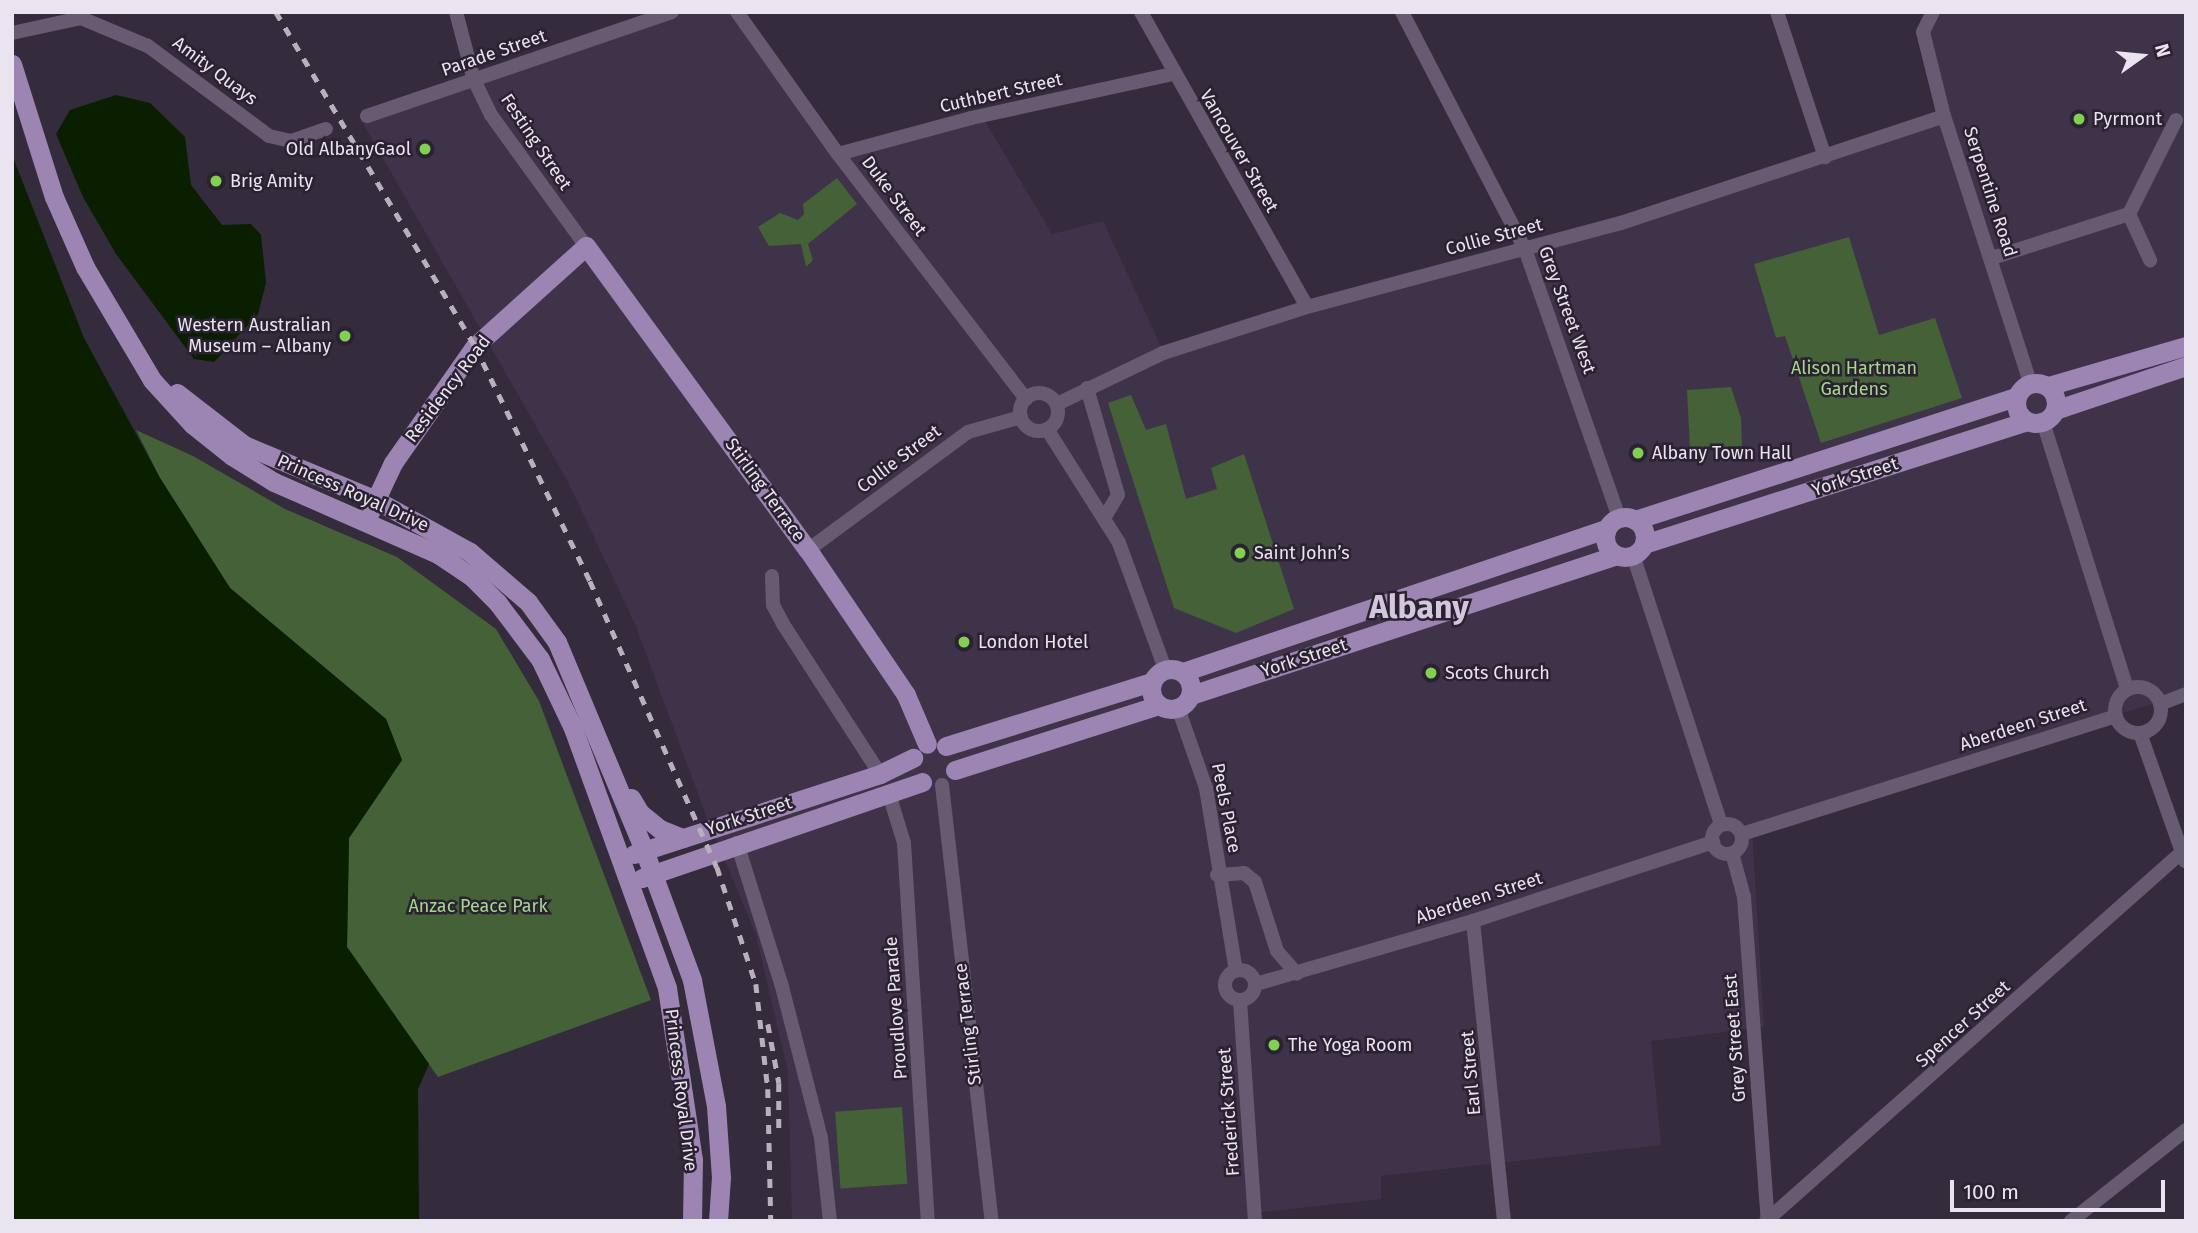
<!DOCTYPE html>
<html>
<head>
<meta charset="utf-8">
<style>
  body { margin:0 }
  #map { position:relative; width:2198px; height:1233px; overflow:hidden; background:#342b3c; font-family:"Fira Sans",sans-serif }
  div>[style] { position:absolute }
  .built>* { inset:0; background:#3f334a }
  .green>* { inset:0; background:#456137; transform-origin:0 0 }
  .water>* { inset:0; background:#091f00 }
  .minor>* { height:14px; margin:-7px; padding:0 7px; transform-origin:7px; border-radius:7px; background:#675b72 }
  .minor>.ring { margin:-7px; padding:0; box-sizing:content-box; background:none; border:14px solid #675b72; border-radius:50% }
  .major>* { height:19px; margin:-9.5px; padding:0 9.5px; transform-origin:9.5px; border-radius:9.5px; background:#9d85b3 }
  .major>.ring { margin:-9.5px; padding:0; box-sizing:content-box; background:none; border:19px solid #9d85b3; border-radius:50% }
  .rail>* { height:4.5px; margin-top:-2.25px; transform-origin:0; background:repeating-linear-gradient(90deg,#b7b1bd 0 9px,transparent 0 18px) }
  .dots>* { width:19px; height:19px; translate:-50% -50%; box-sizing:border-box; border:4px solid #2a2131; border-radius:50% }
  span { translate:-50% -50%; white-space:nowrap; text-align:center; line-height:1.15; -webkit-text-stroke:5px #2a2131; paint-order:stroke }
  .street-label { font-size:18px; color:#e9e4ef }
  .poi-label { font-size:18px; color:#e9e4ef }
  .left { translate:0 -50%; text-align:left }
  .right { translate:-100% -50%; text-align:right }
  .park-label { font-size:18px; color:#a6d88c }
  .town-label { font-size:32px; color:#d2c7dd; font-weight:700 }
  .frame { position:absolute; inset:0; border:14px solid #e9e4ef; pointer-events:none }
  .north { position:absolute; left:2107px; top:21px; width:70px; height:70px; -webkit-text-stroke:5px #2a2131; paint-order:stroke; rotate:75deg; font-size:19px; font-weight:700; line-height:28px; text-align:center; color:#e9e4ef }
  .north::after { content:''; display:block; margin:auto; width:24px; height:32px; background:#e9e4ef; clip-path:polygon(50% 0,100% 100%,50% 72%,0 100%) }
  .scale { position:absolute; left:1950px; top:1180px; width:215px; height:32px; box-sizing:border-box; border:4px solid #e9e4ef; border-top:0; padding-left:9px; font-size:21px; line-height:24px; white-space:nowrap; color:#e9e4ef; -webkit-text-stroke:5px #2a2131; paint-order:stroke }
</style>
</head>
<body>
<div id="map">
  <div class="built">
    <i style="clip-path:polygon(672px 12px,737px 12px,838px 154px,982px 116px,1052px 234px,1103px 221px,1164px 353px,1525px 249px,1944px 116px,1923px 32px,1933px 12px,2186px 12px,2186px 693px,1752px 830px,1764px 1027px,1651px 1041px,1661px 1145px,1381px 1176px,1381px 1199px,1255px 1213px,1255px 1221px,792px 1221px,788px 1072px,756px 935px,707px 818px,635px 624px,568px 482px,360px 118px)"></i>
  </div>
  <div class="green">
    <i style="clip-path:polygon(837px 178px,857px 204px,808px 244px,813px 260px,806px 267px,801px 244px,769px 246px,758px 227px,780px 213px,798px 220px,804px 214px,803px 204px)"></i>
    <i style="clip-path:polygon(1849px 237px,1879px 335px,1935px 318px,1962px 398px,1821px 443px,1785px 336px,1776px 338px,1754px 264px)"></i>
    <i style="clip-path:polygon(1731px 387px,1741px 418px,1742px 446px,1690px 449px,1687px 390px)"></i>
    <i style="clip-path:polygon(1131px 395px,1146px 430px,1166px 424px,1186px 499px,1217px 489px,1211px 468px,1244px 454px,1294px 609px,1236px 633px,1174px 608px,1108px 403px)"></i>
    <i style="clip-path:polygon(136px 430px,193px 456px,285px 509px,397px 557px,496px 629px,539px 701px,651px 1000px,438px 1077px,347px 947px,349px 838px,402px 760px,386px 719px,230px 588px,160px 478px)"></i>
    <i style="left:902px;top:1107px;width:77px;height:67px;rotate:86deg"></i>
  </div>
  <div class="water">
    <i style="clip-path:polygon(116px 95px,150px 103px,185px 137px,191px 185px,222px 225px,251px 224px,261px 235px,266px 283px,258px 314px,214px 362px,194px 359px,116px 254px,83px 197px,56px 134px,70px 110px)"></i>
    <i style="clip-path:polygon(12px 155px,84px 338px,160px 478px,230px 588px,386px 719px,402px 760px,349px 838px,347px 947px,429px 1064px,418px 1089px,419px 1221px,12px 1221px)"></i>
  </div>
  <div class="minor">
    <i style="left:456px;top:12px;width:70px;rotate:75.2deg"></i>
    <i style="left:474px;top:80px;width:39px;rotate:64deg"></i>
    <i style="left:491px;top:115px;width:162px;rotate:54.1deg"></i>
    <i style="left:737px;top:12px;width:174px;rotate:54.6deg"></i>
    <i style="left:838px;top:154px;width:309px;rotate:52.5deg"></i>
    <i style="left:1141px;top:12px;width:338px;rotate:60.6deg"></i>
    <i style="left:1402px;top:12px;width:267px;rotate:62.6deg"></i>
    <i style="left:1525px;top:249px;width:284px;rotate:70.7deg"></i>
    <i style="left:1777px;top:12px;width:153px;rotate:71.7deg"></i>
    <i style="left:1933px;top:12px;width:22px;rotate:117deg"></i>
    <i style="left:1923px;top:32px;width:87px;rotate:76deg"></i>
    <i style="left:1944px;top:116px;width:281px;rotate:72.1deg"></i>
    <i style="left:12px;top:33px;width:71px;rotate:-12.3deg"></i>
    <i style="left:81px;top:18px;width:73px;rotate:22.7deg"></i>
    <i style="left:148px;top:46px;width:151px;rotate:36.6deg"></i>
    <i style="left:269px;top:136px;width:23px;rotate:13deg"></i>
    <i style="left:291px;top:141px;width:37px;rotate:-19deg"></i>
    <i style="left:367px;top:116px;width:322px;rotate:-18.8deg"></i>
    <i style="left:838px;top:154px;width:138px;rotate:-15.1deg"></i>
    <i style="left:971px;top:118px;width:207px;rotate:-12.3deg"></i>
    <i style="left:2129px;top:214px;width:51px;rotate:65.5deg"></i>
    <i style="left:1992px;top:258px;width:144px;rotate:-17.8deg"></i>
    <i style="left:2129px;top:214px;width:105px;rotate:-63.4deg"></i>
    <i style="left:1087px;top:388px;width:111px;rotate:73.8deg"></i>
    <i style="left:1118px;top:495px;width:27px;rotate:121deg"></i>
    <i class="ring" style="left:1020px;top:393px;width:24px;height:24px"></i>
    <i style="left:1057px;top:404px;width:118px;rotate:-25.7deg"></i>
    <i style="left:1163px;top:353px;width:151px;rotate:-17.7deg"></i>
    <i style="left:1307px;top:307px;width:325px;rotate:-15deg"></i>
    <i style="left:1621px;top:223px;width:340px;rotate:-18.3deg"></i>
    <i style="left:2043px;top:422px;width:280px;rotate:72.5deg"></i>
    <i style="left:1047px;top:429px;width:135px;rotate:57.7deg"></i>
    <i style="left:1119px;top:543px;width:134px;rotate:69.9deg"></i>
    <i style="left:808px;top:550px;width:199px;rotate:-36.4deg"></i>
    <i style="left:968px;top:432px;width:55px;rotate:-15.8deg"></i>
    <i style="left:1633px;top:555px;width:283px;rotate:71.9deg"></i>
    <i style="left:772px;top:576px;width:29px;rotate:88deg"></i>
    <i style="left:773px;top:605px;width:21px;rotate:62deg"></i>
    <i style="left:783px;top:624px;width:179px;rotate:57.1deg"></i>
    <i class="ring" style="left:2115px;top:687px;width:32px;height:32px"></i>
    <i style="left:2160px;top:704px;width:28px;rotate:-21deg"></i>
    <i style="left:1178px;top:708px;width:85px;rotate:70.7deg"></i>
    <i style="left:1206px;top:788px;width:185px;rotate:80.7deg"></i>
    <i style="left:2140px;top:733px;width:136px;rotate:70.6deg"></i>
    <i style="left:942px;top:785px;width:439px;rotate:83.5deg"></i>
    <i style="left:889px;top:794px;width:51px;rotate:73deg"></i>
    <i style="left:904px;top:843px;width:379px;rotate:86.4deg"></i>
    <i class="ring" style="left:1712px;top:824px;width:16px;height:16px"></i>
    <i style="left:1742px;top:834px;width:392px;rotate:-17.5deg"></i>
    <i style="left:737px;top:843px;width:147px;rotate:72.6deg"></i>
    <i style="left:781px;top:983px;width:160px;rotate:75.5deg"></i>
    <i style="left:821px;top:1138px;width:83px;rotate:83.8deg"></i>
    <i style="left:1732px;top:853px;width:46px;rotate:74.7deg"></i>
    <i style="left:1744px;top:897px;width:325px;rotate:85.8deg"></i>
    <i style="left:1217px;top:875px;width:27px;rotate:-4deg"></i>
    <i style="left:1244px;top:873px;width:14px;rotate:39deg"></i>
    <i style="left:1255px;top:882px;width:72px;rotate:72.3deg"></i>
    <i style="left:1277px;top:951px;width:30px;rotate:49deg"></i>
    <i style="left:1473px;top:921px;width:302px;rotate:84.1deg"></i>
    <i class="ring" style="left:1225px;top:970px;width:16px;height:16px"></i>
    <i style="left:1256px;top:984px;width:226px;rotate:-16.2deg"></i>
    <i style="left:1473px;top:921px;width:253px;rotate:-18.2deg"></i>
    <i style="left:1240px;top:1001px;width:221px;rotate:86.1deg"></i>
    <i style="left:1766px;top:1221px;width:556px;rotate:-41.57deg"></i>
    <i style="left:2071px;top:1221px;width:147px;rotate:-38.4deg"></i>
  </div>
  <div class="major">
    <i style="left:12px;top:64px;width:139px;rotate:72.5deg"></i>
    <i style="left:54px;top:197px;width:77px;rotate:66.1deg"></i>
    <i style="left:85px;top:267px;width:131px;rotate:59.3deg"></i>
    <i style="left:152px;top:380px;width:59px;rotate:47.7deg"></i>
    <i style="left:192px;top:424px;width:51px;rotate:38.7deg"></i>
    <i style="left:232px;top:456px;width:49px;rotate:31.8deg"></i>
    <i style="left:274px;top:482px;width:179px;rotate:23.7deg"></i>
    <i style="left:438px;top:554px;width:40px;rotate:34deg"></i>
    <i style="left:471px;top:576px;width:37px;rotate:45deg"></i>
    <i style="left:497px;top:602px;width:71px;rotate:53deg"></i>
    <i style="left:540px;top:659px;width:76px;rotate:64.4deg"></i>
    <i style="left:573px;top:728px;width:276px;rotate:70.1deg"></i>
    <i style="left:667px;top:988px;width:173px;rotate:81.4deg"></i>
    <i style="left:693px;top:1159px;width:62px;rotate:90.9deg"></i>
    <i class="ring" style="left:2016px;top:383px;width:21px;height:21px"></i>
    <i style="left:2048px;top:386px;width:144px;rotate:-16.2deg"></i>
    <i style="left:177px;top:393px;width:85px;rotate:37.8deg"></i>
    <i style="left:244px;top:445px;width:143px;rotate:22.6deg"></i>
    <i style="left:376px;top:500px;width:107px;rotate:29deg"></i>
    <i style="left:470px;top:552px;width:77px;rotate:40.8deg"></i>
    <i style="left:528px;top:602px;width:49px;rotate:54.1deg"></i>
    <i style="left:557px;top:642px;width:225px;rotate:67.3deg"></i>
    <i style="left:644px;top:850px;width:139px;rotate:69.7deg"></i>
    <i style="left:692px;top:980px;width:128px;rotate:79.2deg"></i>
    <i style="left:716px;top:1106px;width:71px;rotate:86deg"></i>
    <i style="left:721px;top:1177px;width:44px;rotate:93.9deg"></i>
    <i style="left:2055px;top:410px;width:138px;rotate:-18.6deg"></i>
    <i style="left:370px;top:512px;width:54px;rotate:-64.9deg"></i>
    <i style="left:393px;top:463px;width:143px;rotate:-55deg"></i>
    <i style="left:475px;top:346px;width:149px;rotate:-42deg"></i>
    <i style="left:586px;top:246px;width:376px;rotate:53.9deg"></i>
    <i style="left:808px;top:550px;width:175px;rotate:55.9deg"></i>
    <i style="left:906px;top:695px;width:53px;rotate:66.8deg"></i>
    <i class="ring" style="left:1605px;top:517px;width:21px;height:21px"></i>
    <i style="left:1635px;top:520px;width:400px;rotate:-17.9deg"></i>
    <i style="left:1644px;top:544px;width:401px;rotate:-17.8deg"></i>
    <i class="ring" style="left:1151px;top:669px;width:21px;height:21px"></i>
    <i style="left:1183px;top:672px;width:447px;rotate:-18.7deg"></i>
    <i style="left:1191px;top:695px;width:447px;rotate:-18.2deg"></i>
    <i style="left:946px;top:746px;width:216px;rotate:-17.3deg"></i>
    <i style="left:955px;top:770px;width:214px;rotate:-17.7deg"></i>
    <i style="left:631px;top:798px;width:17px;rotate:59deg"></i>
    <i style="left:640px;top:813px;width:26px;rotate:39deg"></i>
    <i style="left:660px;top:829px;width:24px;rotate:22deg"></i>
    <i style="left:634px;top:854px;width:259px;rotate:-18deg"></i>
    <i style="left:880px;top:774px;width:37px;rotate:-26deg"></i>
    <i style="left:642px;top:878px;width:296px;rotate:-18.9deg"></i>
  </div>
  <div class="rail">
    <i style="left:276px;top:12px;width:389px;rotate:59.2deg"></i>
    <i style="left:475px;top:346px;width:262px;rotate:63.9deg"></i>
    <i style="left:590px;top:581px;width:313px;rotate:66.1deg"></i>
    <i style="left:717px;top:867px;width:123px;rotate:71.6deg"></i>
    <i style="left:756px;top:984px;width:106px;rotate:83.5deg"></i>
    <i style="left:768px;top:1089px;width:132px;rotate:88.7deg"></i>
    <i style="left:768px;top:1024px;width:60px;rotate:79.4deg"></i>
    <i style="left:779px;top:1083px;width:49px;rotate:90deg"></i>
  </div>
  <div class="dots">
    <i style="left:2079px;top:119px;background:#81d050"></i>
    <i style="left:425px;top:149px;background:#81d050"></i>
    <i style="left:216px;top:181px;background:#81d050"></i>
    <i style="left:345px;top:336px;background:#81d050"></i>
    <i style="left:1638px;top:453px;background:#81d050"></i>
    <i style="left:1240px;top:553px;background:#81d050"></i>
    <i style="left:964px;top:642px;background:#81d050"></i>
    <i style="left:1431px;top:673px;background:#81d050"></i>
    <i style="left:1274px;top:1045px;background:#81d050"></i>
  </div>
  <div class="street-label">
    <span style="left:494px;top:53px;rotate:-19deg">Parade Street</span>
    <span style="left:215px;top:71px;rotate:37deg">Amity Quays</span>
    <span style="left:1001px;top:93px;rotate:-13deg">Cuthbert Street</span>
    <span style="left:536px;top:142px;rotate:56deg">Festing Street</span>
    <span style="left:1239px;top:151px;rotate:60deg">Vancouver Street</span>
    <span style="left:1990px;top:192px;rotate:72deg">Serpentine Road</span>
    <span style="left:894px;top:196px;rotate:53deg">Duke Street</span>
    <span style="left:1494px;top:237px;rotate:-15deg">Collie Street</span>
    <span style="left:1567px;top:310px;rotate:70deg">Grey Street West</span>
    <span style="left:448px;top:389px;rotate:-53deg">Residency Road</span>
    <span style="left:899px;top:459px;rotate:-37deg">Collie Street</span>
    <span style="left:1855px;top:477px;rotate:-18deg">York Street</span>
    <span style="left:765px;top:490px;rotate:54deg">Stirling Terrace</span>
    <span style="left:353px;top:493px;rotate:24deg">Princess Royal Drive</span>
    <span style="left:1304px;top:658px;rotate:-18deg">York Street</span>
    <span style="left:2023px;top:725px;rotate:-18deg">Aberdeen Street</span>
    <span style="left:1226px;top:808px;rotate:79deg">Peels Place</span>
    <span style="left:749px;top:816px;rotate:-18deg">York Street</span>
    <span style="left:1479px;top:898px;rotate:-18deg">Aberdeen Street</span>
    <span style="left:896px;top:1008px;rotate:-94deg">Proudlove Parade</span>
    <span style="left:968px;top:1024px;rotate:-97deg">Stirling Terrace</span>
    <span style="left:1963px;top:1024px;rotate:-42deg">Spencer Street</span>
    <span style="left:1735px;top:1038px;rotate:-94deg">Grey Street East</span>
    <span style="left:1471px;top:1073px;rotate:-95deg">Earl Street</span>
    <span style="left:681px;top:1090px;rotate:83deg">Princess Royal Drive</span>
    <span style="left:1229px;top:1112px;rotate:-94deg">Frederick Street</span>
  </div>
  <div class="poi-label">
    <span class="left" style="left:2093px;top:119px">Pyrmont</span>
    <span class="right" style="left:411px;top:149px">Old AlbanyGaol</span>
    <span class="left" style="left:230px;top:181px">Brig Amity</span>
    <span class="right" style="left:331px;top:336px">Western Australian<br>Museum – Albany</span>
    <span class="left" style="left:1652px;top:453px">Albany Town Hall</span>
    <span class="left" style="left:1254px;top:553px">Saint John’s</span>
    <span class="left" style="left:978px;top:642px">London Hotel</span>
    <span class="left" style="left:1445px;top:673px">Scots Church</span>
    <span class="left" style="left:1288px;top:1045px">The Yoga Room</span>
  </div>
  <div class="park-label">
    <span style="left:1854px;top:379px">Alison Hartman<br>Gardens</span>
    <span style="left:478px;top:906px">Anzac Peace Park</span>
  </div>
  <div class="town-label">
    <span style="left:1419px;top:607px">Albany</span>
  </div>
  <div class="frame"></div>
  <div class="north">N</div>
  <div class="scale">100 m</div>
</div>
</body>
</html>
